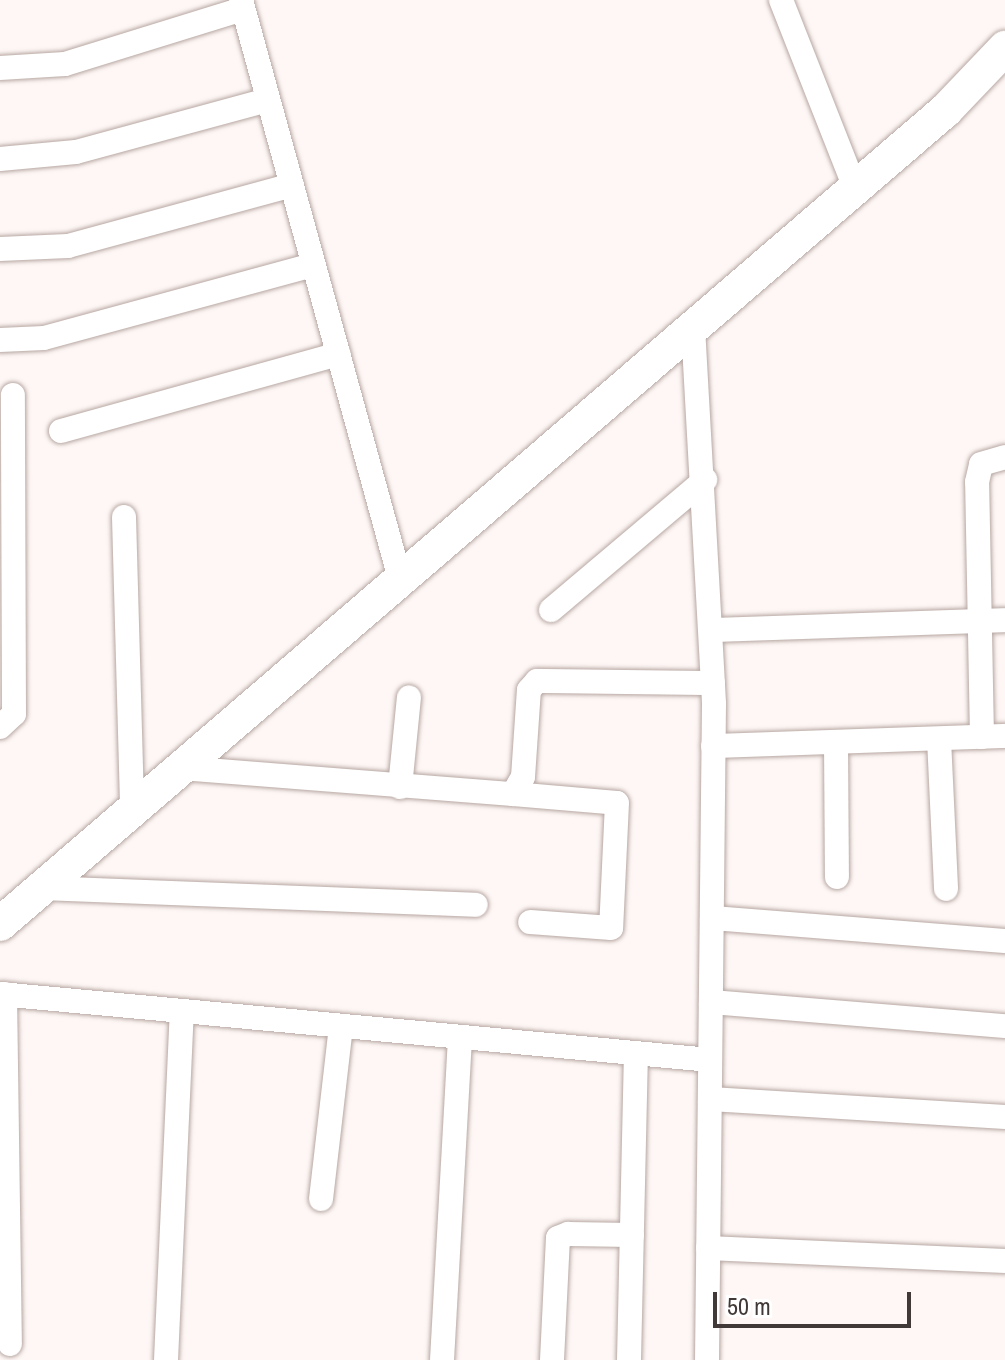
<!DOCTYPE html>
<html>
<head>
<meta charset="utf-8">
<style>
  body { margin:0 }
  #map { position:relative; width:1005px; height:1360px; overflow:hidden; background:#fef7f5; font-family:"Archivo Narrow",sans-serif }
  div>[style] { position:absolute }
  .roads { filter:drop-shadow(0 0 2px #b7a7a2) drop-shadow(0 0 2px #b7a7a2) }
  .minor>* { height:24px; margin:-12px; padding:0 12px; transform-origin:12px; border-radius:12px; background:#fff }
  .secondary>* { height:34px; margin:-17px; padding:0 17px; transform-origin:17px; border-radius:17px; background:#fff }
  span { translate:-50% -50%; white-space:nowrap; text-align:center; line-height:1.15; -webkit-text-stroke:6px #fff; paint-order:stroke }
  .scale { position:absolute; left:713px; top:1292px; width:198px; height:36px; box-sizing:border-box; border:4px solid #403937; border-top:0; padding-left:10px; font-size:24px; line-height:28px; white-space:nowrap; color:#403937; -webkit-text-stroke:6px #fff; paint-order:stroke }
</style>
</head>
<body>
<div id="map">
  <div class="roads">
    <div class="minor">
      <i style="left:241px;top:0;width:600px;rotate:74.64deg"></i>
      <i style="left:781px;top:0;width:202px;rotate:68.5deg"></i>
      <i style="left:0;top:68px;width:65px;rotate:-3.5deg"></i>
      <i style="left:65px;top:64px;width:186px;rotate:-17.2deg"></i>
      <i style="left:0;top:159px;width:76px;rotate:-5.3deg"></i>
      <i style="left:76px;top:152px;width:199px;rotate:-15.2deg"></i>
      <i style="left:0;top:249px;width:68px;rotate:-2.5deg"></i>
      <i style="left:68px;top:246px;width:232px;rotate:-15.2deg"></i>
      <i style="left:693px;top:327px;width:378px;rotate:86.8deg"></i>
      <i style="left:714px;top:704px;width:656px;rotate:90.61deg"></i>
      <i style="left:0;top:340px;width:44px;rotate:-2.6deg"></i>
      <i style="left:44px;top:338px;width:279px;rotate:-15.2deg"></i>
      <i style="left:61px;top:431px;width:288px;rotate:-15.5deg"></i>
      <i style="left:124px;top:517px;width:293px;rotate:88.4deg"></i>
      <i style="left:551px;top:610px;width:202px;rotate:-40.2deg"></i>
      <i style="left:711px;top:630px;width:294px;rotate:-1.9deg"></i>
      <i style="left:0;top:727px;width:19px;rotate:-43deg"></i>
      <i style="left:14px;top:714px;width:319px;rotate:-90.2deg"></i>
      <i style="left:982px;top:737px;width:255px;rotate:-91.1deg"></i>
      <i style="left:977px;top:482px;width:18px;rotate:-77deg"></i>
      <i style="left:981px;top:464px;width:25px;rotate:-16deg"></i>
      <i style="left:939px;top:739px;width:150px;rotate:87.3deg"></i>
      <i style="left:836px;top:742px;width:135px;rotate:89.6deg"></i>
      <i style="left:713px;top:746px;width:292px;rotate:-2deg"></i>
      <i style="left:181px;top:768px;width:333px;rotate:4.5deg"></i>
      <i style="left:513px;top:794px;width:20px;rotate:-60deg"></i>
      <i style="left:523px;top:777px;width:87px;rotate:-86.1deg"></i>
      <i style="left:529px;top:690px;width:12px;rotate:-48deg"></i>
      <i style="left:537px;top:681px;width:176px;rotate:0.7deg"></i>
      <i style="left:400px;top:787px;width:90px;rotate:-84.3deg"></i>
      <i style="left:513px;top:794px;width:104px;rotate:4.9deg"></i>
      <i style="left:617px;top:803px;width:125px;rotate:92.7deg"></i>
      <i style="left:611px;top:928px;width:81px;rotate:-175.8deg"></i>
      <i style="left:41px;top:888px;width:435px;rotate:2.2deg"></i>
      <i style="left:712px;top:918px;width:294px;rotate:4.5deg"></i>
      <i style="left:0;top:994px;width:713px;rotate:5.31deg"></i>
      <i style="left:5px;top:994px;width:350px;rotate:89.2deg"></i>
      <i style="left:711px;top:1002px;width:295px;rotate:4.7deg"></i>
      <i style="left:710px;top:1099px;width:296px;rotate:3.5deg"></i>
      <i style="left:321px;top:1199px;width:173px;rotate:-83.4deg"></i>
      <i style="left:708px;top:1248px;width:297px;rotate:2.5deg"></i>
      <i style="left:166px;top:1360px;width:347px;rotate:-87.4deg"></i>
      <i style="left:442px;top:1360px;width:323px;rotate:-86.8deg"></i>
      <i style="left:552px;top:1360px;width:122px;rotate:-87.2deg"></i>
      <i style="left:558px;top:1238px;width:11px;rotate:-22deg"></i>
      <i style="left:568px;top:1234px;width:64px;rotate:0.9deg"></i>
      <i style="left:629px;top:1360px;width:306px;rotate:-88.7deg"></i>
    </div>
    <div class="secondary">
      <i style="left:0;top:924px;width:1248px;rotate:-40.71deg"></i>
      <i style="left:946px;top:110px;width:86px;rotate:-46.4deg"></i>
    </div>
  </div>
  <div class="scale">50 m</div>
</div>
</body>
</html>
